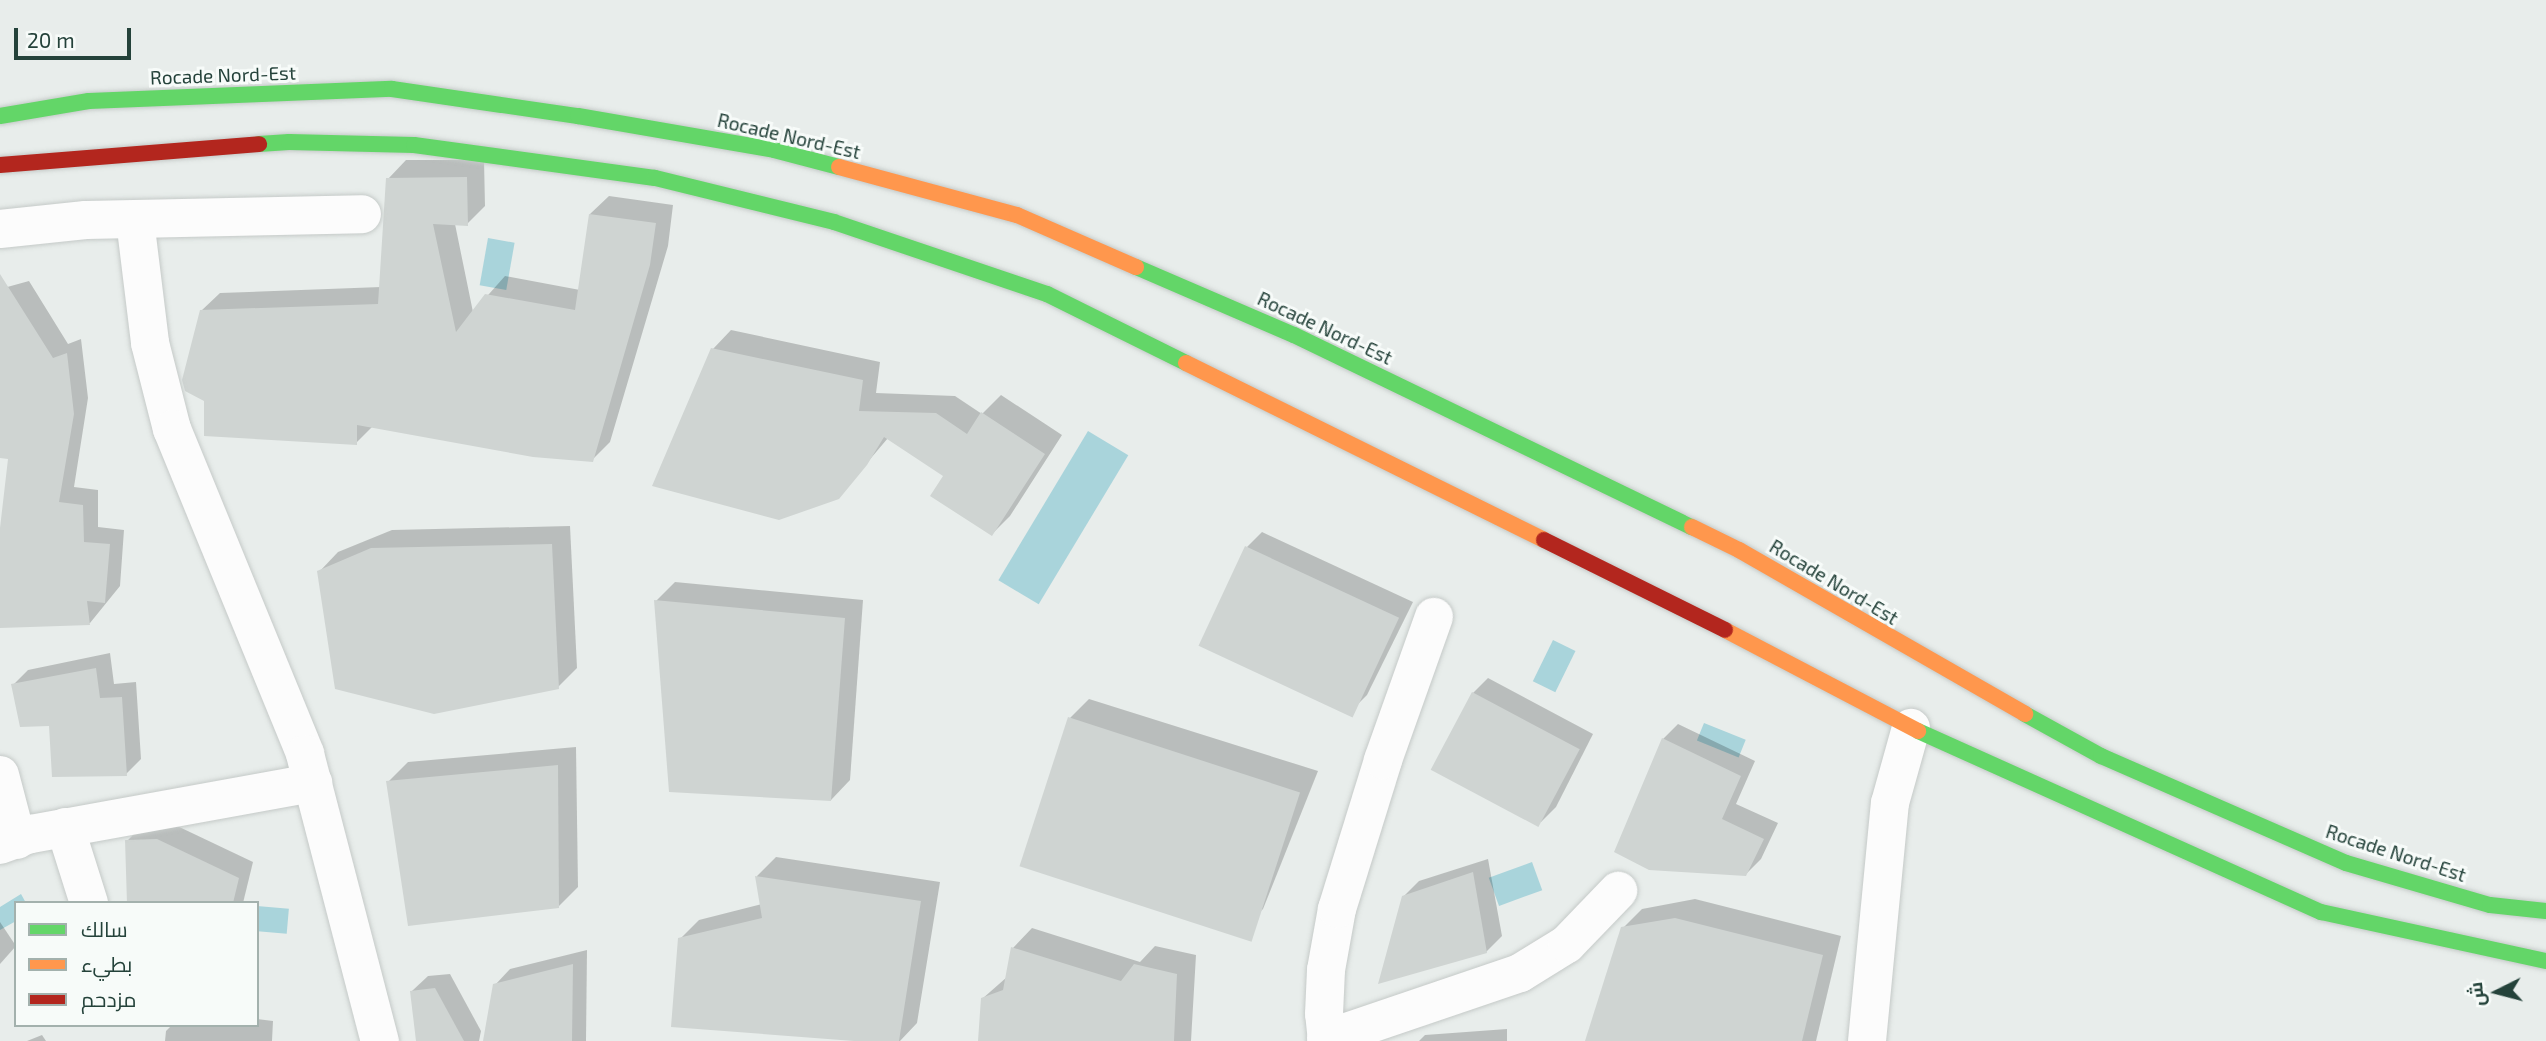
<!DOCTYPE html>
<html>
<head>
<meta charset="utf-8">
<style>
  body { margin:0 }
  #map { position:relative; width:2546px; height:1041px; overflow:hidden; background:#e8edeb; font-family:"Exo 2",Cairo,sans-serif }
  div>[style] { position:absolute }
  .water>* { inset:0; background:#a9d4db; transform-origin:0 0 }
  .shadow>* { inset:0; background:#0003 }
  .building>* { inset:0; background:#cfd4d2; transform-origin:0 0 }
  .roads { filter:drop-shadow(0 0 2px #c5cac8) drop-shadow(0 0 2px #c5cac8) }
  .street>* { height:38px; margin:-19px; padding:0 19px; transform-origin:19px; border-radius:19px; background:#fcfcfc }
  .fast>* { height:16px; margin:-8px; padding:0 8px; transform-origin:8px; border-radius:8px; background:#63d668 }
  .slow>* { height:16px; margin:-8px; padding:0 8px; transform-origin:8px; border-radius:8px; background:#ff974d }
  .jam>* { height:16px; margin:-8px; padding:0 8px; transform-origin:8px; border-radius:8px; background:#b3261e }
  span { translate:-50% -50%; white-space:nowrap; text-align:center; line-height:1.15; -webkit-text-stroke:6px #f7fbf9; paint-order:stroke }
  .street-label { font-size:19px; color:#24423a }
  .legend { position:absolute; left:14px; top:901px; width:245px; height:126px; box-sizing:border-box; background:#f7fbf9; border:2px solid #a3b1ad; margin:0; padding:9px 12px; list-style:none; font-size:21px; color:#24423a }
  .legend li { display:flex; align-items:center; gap:14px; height:35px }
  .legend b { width:35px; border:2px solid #a3b1ad }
  .north { position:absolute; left:2462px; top:957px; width:70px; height:70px; -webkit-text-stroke:5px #f7fbf9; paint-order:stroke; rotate:264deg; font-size:19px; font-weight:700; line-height:28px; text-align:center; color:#24423a }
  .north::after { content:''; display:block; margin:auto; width:24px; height:32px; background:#24423a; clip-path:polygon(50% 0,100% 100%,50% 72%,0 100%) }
  .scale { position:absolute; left:14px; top:28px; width:117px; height:32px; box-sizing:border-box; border:4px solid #24423a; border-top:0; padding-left:9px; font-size:21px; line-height:24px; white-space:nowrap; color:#24423a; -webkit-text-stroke:5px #f7fbf9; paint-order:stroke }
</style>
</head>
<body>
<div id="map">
  <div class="water">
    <i style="left:488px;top:238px;width:27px;height:48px;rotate:10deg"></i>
    <i style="left:1088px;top:431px;width:47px;height:174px;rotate:31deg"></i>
    <i style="left:1553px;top:640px;width:25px;height:46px;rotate:26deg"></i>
    <i style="left:1704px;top:723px;width:45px;height:19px;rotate:22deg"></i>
    <i style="left:1532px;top:862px;width:30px;height:46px;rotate:70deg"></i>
    <i style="clip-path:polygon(21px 894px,26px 903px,16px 903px,16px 921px,0 930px,0 907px)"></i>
    <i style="left:257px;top:906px;width:32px;height:25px;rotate:5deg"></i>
  </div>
  <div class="shadow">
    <i style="clip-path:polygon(406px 160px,484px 160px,485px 206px,467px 224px,455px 224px,473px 312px,505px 276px,580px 290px,590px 214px,609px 196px,673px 205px,668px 246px,610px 442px,592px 460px,373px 426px,356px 443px,201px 311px,220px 293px,381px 287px,388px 179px)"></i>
    <i style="clip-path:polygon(29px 281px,68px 344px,81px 339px,88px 398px,74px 487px,98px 490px,98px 527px,124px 530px,120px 586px,90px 623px,0 626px,0 544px,10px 457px,0 456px,0 289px)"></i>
    <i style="clip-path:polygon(731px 330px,880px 362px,876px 393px,955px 396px,982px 414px,1001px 395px,1062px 435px,1010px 516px,992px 534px,945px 475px,888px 438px,838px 497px,713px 349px)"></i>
    <i style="clip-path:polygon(570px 526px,577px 668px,558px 687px,319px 572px,338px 552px,392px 530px)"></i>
    <i style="clip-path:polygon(1262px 532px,1413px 602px,1367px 695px,1352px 710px,1247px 547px)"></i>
    <i style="clip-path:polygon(675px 582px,863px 600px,850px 780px,831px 800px,656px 601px)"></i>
    <i style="clip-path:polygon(110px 653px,114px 684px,136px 682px,141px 759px,126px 774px,51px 724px,13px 685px,28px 670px)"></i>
    <i style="clip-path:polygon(1488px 678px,1593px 734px,1556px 807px,1541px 822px,1473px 693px)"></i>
    <i style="clip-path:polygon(1089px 699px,1318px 771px,1263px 909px,1243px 928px,1070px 718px)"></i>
    <i style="clip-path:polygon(1678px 724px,1755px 761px,1736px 804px,1778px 823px,1761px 859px,1746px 874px,1663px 739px)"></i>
    <i style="clip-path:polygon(576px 747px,578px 887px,558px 907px,388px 782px,408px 762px)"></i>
    <i style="clip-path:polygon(173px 824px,253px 862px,243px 903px,129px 903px,127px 841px,142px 826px)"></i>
    <i style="clip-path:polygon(776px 857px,940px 882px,917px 1023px,900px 1041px,876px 1041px,680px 939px,699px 920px,762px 904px,757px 876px)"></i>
    <i style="clip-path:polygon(1488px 859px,1502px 936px,1486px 952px,1404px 896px,1419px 881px)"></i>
    <i style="clip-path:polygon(1695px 899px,1841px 936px,1816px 1041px,1592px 1041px,1623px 928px,1642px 909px)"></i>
    <i style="clip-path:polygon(0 922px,16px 946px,0 964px)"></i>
    <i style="clip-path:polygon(1032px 928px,1140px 962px,1155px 946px,1196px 955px,1191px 1041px,980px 1041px,982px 999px,1007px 977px,1013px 948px)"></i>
    <i style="clip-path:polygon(587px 950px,586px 1041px,485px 1041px,495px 985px,510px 969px)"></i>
    <i style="clip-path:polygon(450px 974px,481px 1031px,479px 1041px,417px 1041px,412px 991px,428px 976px)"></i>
    <i style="clip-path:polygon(257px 1019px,273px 1021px,272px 1041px,165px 1041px,166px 1031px,172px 1025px,257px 1025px)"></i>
    <i style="clip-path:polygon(1507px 1029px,1507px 1041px,1419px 1041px,1425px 1035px)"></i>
    <i style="clip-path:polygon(42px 1035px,46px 1041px,27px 1041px)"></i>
  </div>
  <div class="building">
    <i style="clip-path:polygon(467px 177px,468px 226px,433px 224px,456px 332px,485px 294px,575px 310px,589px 214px,656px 223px,650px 265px,593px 462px,533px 457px,357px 425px,357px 445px,204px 436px,204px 401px,185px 391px,182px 380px,200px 310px,378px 304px,386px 178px)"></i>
    <i style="clip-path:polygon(0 274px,53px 358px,67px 353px,74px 414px,59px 502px,83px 505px,84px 542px,110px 544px,105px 603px,87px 601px,90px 625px,0 628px,0 528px,8px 459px,0 458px)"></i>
    <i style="clip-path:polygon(711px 348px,863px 380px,859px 411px,936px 413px,967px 434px,981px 412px,1045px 454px,992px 536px,930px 496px,943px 476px,884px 437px,867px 465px,839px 499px,779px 520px,652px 486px)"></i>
    <i style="clip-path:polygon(552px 544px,559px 689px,434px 714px,335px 689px,317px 571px,371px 548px)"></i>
    <i style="left:1245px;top:546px;width:170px;height:110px;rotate:25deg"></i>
    <i style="clip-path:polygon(654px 600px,845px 618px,831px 801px,669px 792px)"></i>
    <i style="clip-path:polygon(96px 668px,100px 698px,122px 697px,127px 776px,52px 777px,49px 726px,20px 727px,11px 684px)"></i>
    <i style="left:1472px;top:692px;width:122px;height:88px;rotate:28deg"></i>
    <i style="left:1068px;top:717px;width:244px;height:157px;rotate:18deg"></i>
    <i style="clip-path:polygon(1662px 738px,1741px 776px,1722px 819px,1764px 839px,1746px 876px,1649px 870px,1614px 852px)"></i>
    <i style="clip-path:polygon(558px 765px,559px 908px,408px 926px,386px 781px)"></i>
    <i style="clip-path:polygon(157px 839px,239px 878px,233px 903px,127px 903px,125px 840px)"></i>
    <i style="clip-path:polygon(1473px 872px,1487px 953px,1378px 984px,1402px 896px)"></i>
    <i style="clip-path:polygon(755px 876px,921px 901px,899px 1041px,854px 1041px,671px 1027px,678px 938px,762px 918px)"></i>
    <i style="clip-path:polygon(1675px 918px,1823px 955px,1802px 1041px,1585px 1041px,1621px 927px)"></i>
    <i style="clip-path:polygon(1011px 947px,1121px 981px,1134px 964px,1177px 974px,1174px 1041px,978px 1041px,981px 998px,1003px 990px)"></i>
    <i style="clip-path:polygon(573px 964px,572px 1041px,483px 1041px,493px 984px)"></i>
    <i style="clip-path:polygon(435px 988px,464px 1041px,416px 1041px,410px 991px)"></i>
  </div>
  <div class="roads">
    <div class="street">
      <i style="left:135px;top:220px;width:124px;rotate:83deg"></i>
      <i style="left:150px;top:343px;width:89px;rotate:75.7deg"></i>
      <i style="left:172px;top:429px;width:351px;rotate:67.7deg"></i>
      <i style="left:305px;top:754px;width:297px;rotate:75.4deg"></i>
      <i style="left:0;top:229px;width:86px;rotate:-6deg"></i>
      <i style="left:86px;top:220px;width:276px;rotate:-1.2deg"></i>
      <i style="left:0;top:775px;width:67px;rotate:75.3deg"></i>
      <i style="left:65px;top:827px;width:80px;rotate:72.5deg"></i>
      <i style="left:0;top:845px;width:33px;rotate:-20deg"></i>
      <i style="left:31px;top:834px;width:287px;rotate:-10.3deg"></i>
      <i style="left:1326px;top:1039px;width:205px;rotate:-18.8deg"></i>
      <i style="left:1520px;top:973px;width:55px;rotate:-31.7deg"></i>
      <i style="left:1567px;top:944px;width:74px;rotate:-46.1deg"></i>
      <i style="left:1327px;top:1041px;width:27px;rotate:-96deg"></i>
      <i style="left:1324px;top:1014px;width:44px;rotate:-87.4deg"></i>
      <i style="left:1326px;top:970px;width:62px;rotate:-79.8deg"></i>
      <i style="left:1337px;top:909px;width:156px;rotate:-72.8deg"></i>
      <i style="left:1383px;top:760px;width:152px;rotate:-70.4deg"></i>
      <i style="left:1867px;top:1041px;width:239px;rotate:-84.5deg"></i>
      <i style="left:1890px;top:803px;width:78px;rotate:-74.4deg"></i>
    </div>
    <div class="fast">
      <i style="left:0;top:116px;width:90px;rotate:-9.6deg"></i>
      <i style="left:89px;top:101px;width:303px;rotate:-2.3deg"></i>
      <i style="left:392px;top:89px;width:188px;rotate:8.3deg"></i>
      <i style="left:578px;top:116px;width:199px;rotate:9.8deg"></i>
      <i style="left:774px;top:150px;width:67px;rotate:14.7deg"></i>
      <i style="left:259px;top:144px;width:30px;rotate:-4deg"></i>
      <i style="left:289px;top:142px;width:125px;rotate:1.4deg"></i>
      <i style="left:414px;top:145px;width:243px;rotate:7.8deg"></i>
      <i style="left:655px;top:178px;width:184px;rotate:13.8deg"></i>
      <i style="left:834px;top:222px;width:225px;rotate:18.7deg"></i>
      <i style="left:1047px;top:294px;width:155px;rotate:26.4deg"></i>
      <i style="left:1136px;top:267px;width:172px;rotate:23.3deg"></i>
      <i style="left:1294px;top:335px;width:442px;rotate:25.8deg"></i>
      <i style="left:2025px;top:714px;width:87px;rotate:28.9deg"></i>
      <i style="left:2101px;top:756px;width:267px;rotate:23.6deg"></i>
      <i style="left:2346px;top:863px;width:150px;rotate:16.3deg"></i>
      <i style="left:2490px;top:905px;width:56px;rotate:6.1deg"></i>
      <i style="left:1918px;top:731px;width:442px;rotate:24.2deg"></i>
      <i style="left:2321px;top:912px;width:230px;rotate:12.3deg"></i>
    </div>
    <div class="slow">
      <i style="left:839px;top:167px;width:184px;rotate:15.1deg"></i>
      <i style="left:1017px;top:215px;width:130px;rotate:23.6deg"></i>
      <i style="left:1186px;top:363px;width:399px;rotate:26.3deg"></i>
      <i style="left:1692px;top:527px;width:52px;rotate:26.1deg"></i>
      <i style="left:1739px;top:550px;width:330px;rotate:29.8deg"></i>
      <i style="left:1725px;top:630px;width:218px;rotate:27.6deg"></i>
    </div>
    <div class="jam">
      <i style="left:0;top:165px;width:260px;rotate:-4.6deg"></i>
      <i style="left:1544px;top:540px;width:202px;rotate:26.4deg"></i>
    </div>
  </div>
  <div class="street-label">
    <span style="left:223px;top:75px;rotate:-2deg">Rocade Nord-Est</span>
    <span style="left:789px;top:136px;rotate:13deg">Rocade Nord-Est</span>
    <span style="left:1325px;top:328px;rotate:25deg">Rocade Nord-Est</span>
    <span style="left:1834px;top:582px;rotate:31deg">Rocade Nord-Est</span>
    <span style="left:2396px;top:853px;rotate:18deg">Rocade Nord-Est</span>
  </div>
  <ul class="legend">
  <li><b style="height:9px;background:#63d668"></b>سالك</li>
  <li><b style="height:9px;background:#ff974d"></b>بطيء</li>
  <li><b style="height:9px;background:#b3261e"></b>مزدحم</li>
  </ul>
  <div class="north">ش</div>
  <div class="scale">20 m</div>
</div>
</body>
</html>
